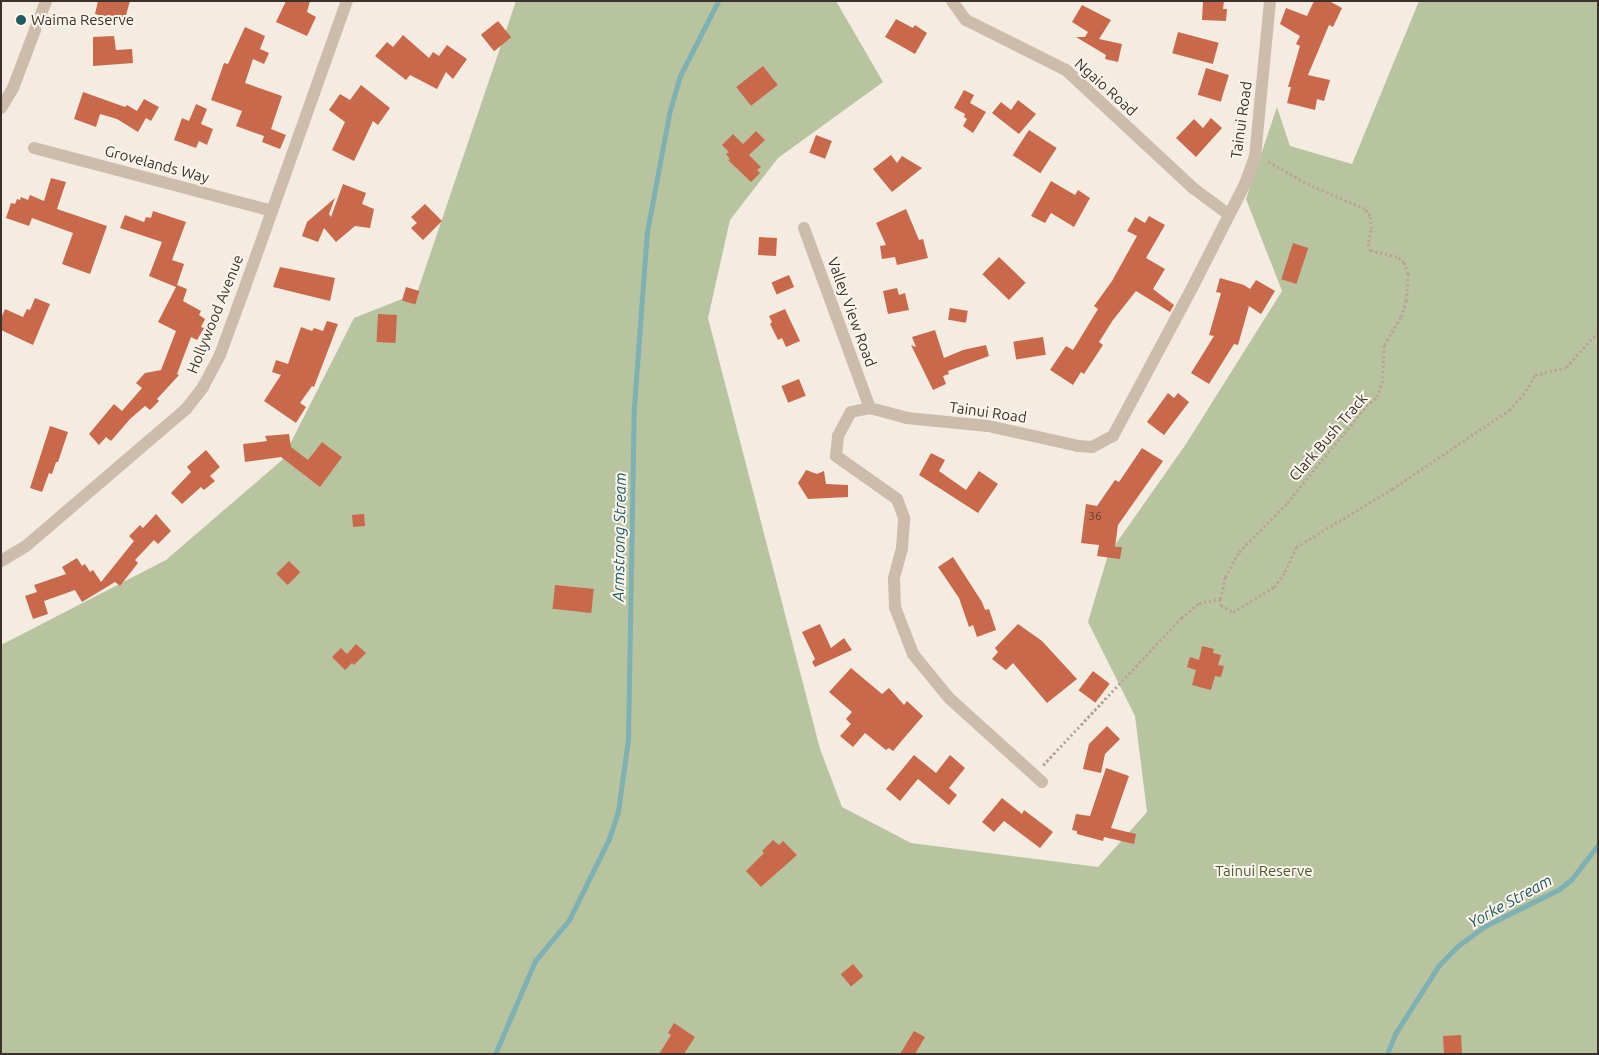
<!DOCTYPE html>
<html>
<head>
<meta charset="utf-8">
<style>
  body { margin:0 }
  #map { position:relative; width:1599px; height:1055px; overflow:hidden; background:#f4ebe1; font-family:Ubuntu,sans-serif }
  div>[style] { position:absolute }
  .green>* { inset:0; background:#b8c4a0 }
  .stream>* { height:4.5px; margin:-2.25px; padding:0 2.25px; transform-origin:2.25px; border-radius:2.25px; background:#7fb0b2 }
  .building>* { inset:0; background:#c8694b; transform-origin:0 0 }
  .path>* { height:2.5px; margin-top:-1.25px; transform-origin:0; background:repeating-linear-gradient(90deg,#b9a596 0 2.5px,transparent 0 5px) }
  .minor>* { height:12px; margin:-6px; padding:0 6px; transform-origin:6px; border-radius:6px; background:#cdbbac }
  .tertiary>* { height:12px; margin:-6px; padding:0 6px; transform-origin:6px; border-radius:6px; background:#cdbbac }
  .dots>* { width:14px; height:14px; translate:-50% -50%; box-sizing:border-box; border:2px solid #fbf5ee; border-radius:50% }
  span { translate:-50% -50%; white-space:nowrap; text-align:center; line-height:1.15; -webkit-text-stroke:4px #fbf5ee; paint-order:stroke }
  .number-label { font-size:12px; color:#5e3e33 }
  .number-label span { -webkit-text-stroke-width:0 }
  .poi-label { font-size:15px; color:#3b302b }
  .left { translate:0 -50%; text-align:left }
  .street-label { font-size:15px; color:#3b302b }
  .park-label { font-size:15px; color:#4a5a2e }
  .water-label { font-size:16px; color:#1f5a5e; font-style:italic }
  .frame { position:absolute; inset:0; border:2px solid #3b302b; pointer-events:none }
</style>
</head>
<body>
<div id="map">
  <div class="green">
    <i style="clip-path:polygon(516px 1px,836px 1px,883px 82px,778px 158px,730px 220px,708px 318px,820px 749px,842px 807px,911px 843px,1098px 867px,1147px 812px,1135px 716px,1088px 622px,1108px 555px,1186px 444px,1282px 291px,1246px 199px,1277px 107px,1290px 146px,1352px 164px,1419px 1px,1598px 1px,1598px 1054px,1px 1054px,1px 645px,166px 560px,282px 460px,354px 318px,417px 293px)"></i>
  </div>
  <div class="stream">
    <i style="left:495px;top:1054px;width:101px;rotate:-66.7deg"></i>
    <i style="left:535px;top:961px;width:53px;rotate:-50.3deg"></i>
    <i style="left:569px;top:920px;width:90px;rotate:-63.7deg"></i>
    <i style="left:609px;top:839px;width:28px;rotate:-72deg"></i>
    <i style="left:618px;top:812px;width:74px;rotate:-82.2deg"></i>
    <i style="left:628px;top:739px;width:332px;rotate:-89deg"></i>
    <i style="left:634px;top:407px;width:175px;rotate:-85.8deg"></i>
    <i style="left:647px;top:232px;width:120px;rotate:-79.4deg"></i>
    <i style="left:669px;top:114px;width:40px;rotate:-74deg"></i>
    <i style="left:680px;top:76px;width:84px;rotate:-63.1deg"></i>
    <i style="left:1387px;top:1054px;width:22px;rotate:-68deg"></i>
    <i style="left:1395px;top:1034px;width:82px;rotate:-57.5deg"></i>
    <i style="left:1439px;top:965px;width:28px;rotate:-45deg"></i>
    <i style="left:1459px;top:945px;width:32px;rotate:-36deg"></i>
    <i style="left:1485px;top:926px;width:81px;rotate:-26.3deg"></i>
    <i style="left:1558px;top:890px;width:16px;rotate:-38deg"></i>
    <i style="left:1571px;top:880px;width:44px;rotate:-52.4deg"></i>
  </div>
  <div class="building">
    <i style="clip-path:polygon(98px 1px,130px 1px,124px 22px,95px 14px)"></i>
    <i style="clip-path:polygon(286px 1px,310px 1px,307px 12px,316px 17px,307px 36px,276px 22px)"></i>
    <i style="clip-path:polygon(1203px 1px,1224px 1px,1223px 9px,1227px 9px,1226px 21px,1202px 20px)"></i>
    <i style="clip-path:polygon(1314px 1px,1329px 1px,1342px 8px,1333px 27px,1329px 25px,1308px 75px,1330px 80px,1324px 101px,1317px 99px,1315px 110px,1287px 103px,1291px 87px,1288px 87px,1300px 46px,1296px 44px,1300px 36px,1280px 24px,1286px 8px,1307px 16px)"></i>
    <i style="clip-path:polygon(1082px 5px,1111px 20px,1099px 39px,1122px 44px,1118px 62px,1105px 59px,1106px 55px,1076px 37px,1085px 37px,1088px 32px,1072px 22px)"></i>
    <i style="clip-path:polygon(896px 19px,913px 28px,915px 25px,927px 33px,915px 54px,885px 37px)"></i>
    <i style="left:498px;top:21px;width:21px;height:22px;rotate:51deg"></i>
    <i style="clip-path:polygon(245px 27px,265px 36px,260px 49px,269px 53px,264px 64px,253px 59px,245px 83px,282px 96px,271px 129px,286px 135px,280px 149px,262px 142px,264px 136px,236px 126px,242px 111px,211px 100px,224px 63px,228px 64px)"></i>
    <i style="left:1178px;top:32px;width:42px;height:22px;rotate:15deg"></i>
    <i style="clip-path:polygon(403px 35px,429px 58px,433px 52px,439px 56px,447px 45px,467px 59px,453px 79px,446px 72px,437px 89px,410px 75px,406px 80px,375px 56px,387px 42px,393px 47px)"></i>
    <i style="clip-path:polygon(114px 36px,116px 50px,132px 49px,133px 63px,93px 66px,93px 37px)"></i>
    <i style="left:763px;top:66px;width:24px;height:34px;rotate:52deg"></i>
    <i style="left:1206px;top:68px;width:24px;height:28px;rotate:17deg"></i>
    <i style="clip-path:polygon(361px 85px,390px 108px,378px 125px,373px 121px,354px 161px,332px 150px,345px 122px,329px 110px,340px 94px,350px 100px)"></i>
    <i style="clip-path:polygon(964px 90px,974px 95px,970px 103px,986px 112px,973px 133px,963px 126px,967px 119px,964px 117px,965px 114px,954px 108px)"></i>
    <i style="clip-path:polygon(83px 92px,125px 107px,127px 105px,137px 111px,144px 99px,159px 107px,151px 121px,146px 118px,138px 132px,117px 119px,100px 114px,96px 127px,74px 119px)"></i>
    <i style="clip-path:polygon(1018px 100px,1036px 114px,1019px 134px,992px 113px,1001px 102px,1011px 110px)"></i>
    <i style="clip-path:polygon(196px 104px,207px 109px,201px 124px,213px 129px,207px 145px,199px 141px,196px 148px,174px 140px,182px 118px,189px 121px)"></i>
    <i style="clip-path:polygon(1211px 118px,1222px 128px,1196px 157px,1176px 138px,1194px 119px,1203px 128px)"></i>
    <i style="left:1029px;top:130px;width:33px;height:30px;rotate:33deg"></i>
    <i style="clip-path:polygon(756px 131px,765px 140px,749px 155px,761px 167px,757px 170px,760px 173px,751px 182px,728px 160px,730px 159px,726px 154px,729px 152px,722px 145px,733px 134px,743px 144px)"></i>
    <i style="left:816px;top:135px;width:17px;height:19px;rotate:21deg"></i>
    <i style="clip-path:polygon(891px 155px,897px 163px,902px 156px,922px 168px,892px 192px,873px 169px)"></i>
    <i style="clip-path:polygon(51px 178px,66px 182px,57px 209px,107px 226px,90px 274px,62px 264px,73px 233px,32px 218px,29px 226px,6px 218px,11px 203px,15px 204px,17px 199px,20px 200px,21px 197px,28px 200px,30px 195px,44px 201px)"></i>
    <i style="clip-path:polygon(1051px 181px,1075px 195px,1078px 190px,1090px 198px,1074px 227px,1051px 213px,1045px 223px,1031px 216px)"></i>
    <i style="clip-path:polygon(343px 184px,366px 193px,362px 204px,374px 209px,370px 228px,355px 226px,336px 242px,324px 228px,318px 242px,302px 236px,307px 222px,335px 198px,329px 214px,331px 217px)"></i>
    <i style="clip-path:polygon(425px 204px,442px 221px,423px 240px,411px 228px,417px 223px,411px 217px)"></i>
    <i style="clip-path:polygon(906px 209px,919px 240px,923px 239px,928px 258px,897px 265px,895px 257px,882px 259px,880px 246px,886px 245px,876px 223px)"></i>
    <i style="clip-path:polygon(153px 211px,186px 222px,172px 260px,184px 264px,177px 285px,187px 289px,183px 301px,201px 311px,199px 315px,205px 319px,201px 327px,204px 328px,197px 340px,191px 337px,177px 374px,179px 375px,157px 399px,159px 401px,150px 410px,145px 406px,130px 419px,111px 441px,106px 437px,99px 445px,89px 434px,114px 404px,122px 411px,142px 388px,136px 383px,145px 373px,161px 370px,176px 331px,158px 322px,176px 287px,149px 276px,162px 242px,120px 228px,125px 215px,144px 222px,146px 217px,151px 218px)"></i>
    <i style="clip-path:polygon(1149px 216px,1165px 225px,1146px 258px,1165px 269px,1153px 289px,1174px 305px,1170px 312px,1136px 291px,1113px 320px,1099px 342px,1103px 345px,1084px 374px,1081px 372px,1073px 385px,1050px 370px,1066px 346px,1073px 350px,1098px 309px,1094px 306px,1112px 281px,1137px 236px,1127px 231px,1135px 217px,1145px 223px)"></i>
    <i style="left:759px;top:237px;width:18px;height:18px;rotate:3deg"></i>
    <i style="left:1293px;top:243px;width:16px;height:38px;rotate:18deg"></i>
    <i style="left:999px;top:257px;width:37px;height:24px;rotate:44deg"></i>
    <i style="clip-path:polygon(280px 267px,335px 278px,330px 301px,273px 287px)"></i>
    <i style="left:789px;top:275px;width:13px;height:19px;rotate:67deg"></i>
    <i style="clip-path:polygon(1220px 278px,1244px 285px,1250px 289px,1256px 280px,1275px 291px,1261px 314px,1249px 306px,1238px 345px,1234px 344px,1209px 384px,1191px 373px,1214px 336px,1209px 335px,1221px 293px,1216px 292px)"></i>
    <i style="left:406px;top:287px;width:14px;height:14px;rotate:17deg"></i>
    <i style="clip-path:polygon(897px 288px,899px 295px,905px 293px,909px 310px,888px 314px,883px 291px)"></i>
    <i style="clip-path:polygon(35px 298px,50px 304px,33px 345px,1px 330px,1px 318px,5px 309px,23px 317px,27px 309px,30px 310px)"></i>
    <i style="left:950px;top:308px;width:18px;height:12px;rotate:9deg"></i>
    <i style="clip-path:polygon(785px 309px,800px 341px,786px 347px,782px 338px,778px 340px,770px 324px,772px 322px,769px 316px)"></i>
    <i style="left:378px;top:314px;width:19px;height:28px;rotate:3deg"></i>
    <i style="clip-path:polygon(327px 321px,338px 324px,314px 387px,312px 386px,300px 403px,306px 407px,296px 423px,264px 401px,281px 375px,272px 372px,276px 360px,288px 364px,301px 327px,312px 331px,314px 328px,323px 331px)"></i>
    <i style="clip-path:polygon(935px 330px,944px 358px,963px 350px,986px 345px,989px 356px,948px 371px,949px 374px,943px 376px,946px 384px,933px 390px,911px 345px,916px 347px,912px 337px)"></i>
    <i style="left:1043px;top:337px;width:18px;height:30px;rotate:81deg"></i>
    <i style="left:799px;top:379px;width:18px;height:19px;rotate:68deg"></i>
    <i style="clip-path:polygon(1168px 393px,1174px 398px,1178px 393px,1189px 402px,1164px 435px,1147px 422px)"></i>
    <i style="clip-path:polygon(50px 426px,68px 432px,58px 462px,56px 462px,52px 474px,49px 473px,42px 492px,30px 488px)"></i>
    <i style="clip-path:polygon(289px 434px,291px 447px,308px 460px,322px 442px,342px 457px,320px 487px,281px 457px,245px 462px,243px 444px,267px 441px,265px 436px)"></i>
    <i style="clip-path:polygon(1142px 448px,1163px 461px,1118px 525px,1115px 547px,1122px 547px,1120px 559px,1097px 556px,1099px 545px,1081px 543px,1086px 504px,1097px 506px,1115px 480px,1119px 482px)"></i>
    <i style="clip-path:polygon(206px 450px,220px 467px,210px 476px,215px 481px,204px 490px,201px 487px,182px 504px,171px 493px,191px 472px,187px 467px)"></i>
    <i style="clip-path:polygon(931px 453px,945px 460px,939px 471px,966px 490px,979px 471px,998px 484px,978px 513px,919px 475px)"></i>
    <i style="clip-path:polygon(806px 470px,817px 474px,824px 471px,826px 484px,848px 485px,848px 497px,808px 499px,798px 483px)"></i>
    <i style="clip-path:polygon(156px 514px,171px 531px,158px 544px,154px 540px,135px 560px,138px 563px,120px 586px,115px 582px,82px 602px,75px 590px,44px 601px,48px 614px,33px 619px,25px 596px,37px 592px,34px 585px,66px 574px,62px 567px,77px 558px,82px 566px,85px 564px,90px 572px,93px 570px,101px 582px,134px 541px,129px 536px,140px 525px,143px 528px)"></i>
    <i style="left:364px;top:514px;width:12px;height:12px;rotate:85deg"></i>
    <i style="clip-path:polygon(953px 557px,982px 602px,985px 610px,989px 609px,996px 630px,977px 637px,973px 625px,969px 627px,959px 598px,938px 567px)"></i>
    <i style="left:289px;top:561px;width:16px;height:18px;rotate:45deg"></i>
    <i style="left:555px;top:585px;width:39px;height:24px;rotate:6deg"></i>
    <i style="clip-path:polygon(820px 624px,831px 648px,844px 638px,852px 650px,815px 667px,812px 662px,815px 659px,802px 632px)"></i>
    <i style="clip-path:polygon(1018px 624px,1042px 641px,1077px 679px,1047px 703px,1013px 663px,1006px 670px,992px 659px,998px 652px,995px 648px)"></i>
    <i style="clip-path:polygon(356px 644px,366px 653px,354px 665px,352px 663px,345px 670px,332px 657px,341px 648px,347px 654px)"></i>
    <i style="clip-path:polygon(1202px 646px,1214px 649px,1213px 653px,1221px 655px,1218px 665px,1224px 666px,1221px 677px,1215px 676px,1211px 690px,1192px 685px,1196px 670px,1187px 667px,1190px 657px,1199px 660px)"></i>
    <i style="clip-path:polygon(851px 668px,882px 694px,889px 688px,904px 705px,907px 701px,923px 716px,893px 751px,889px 748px,886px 750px,865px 733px,853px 747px,840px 736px,851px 724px,846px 719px,852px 712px,829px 692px)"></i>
    <i style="left:1093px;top:671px;width:21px;height:24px;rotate:37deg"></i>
    <i style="clip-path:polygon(1107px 726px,1120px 739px,1105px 754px,1101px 773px,1083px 769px,1089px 744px)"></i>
    <i style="clip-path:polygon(914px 755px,936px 773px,950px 755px,965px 768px,949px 788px,957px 795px,949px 805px,918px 779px,900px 801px,886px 789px)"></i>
    <i style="clip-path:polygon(1106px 768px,1129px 776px,1111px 828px,1136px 834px,1134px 844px,1104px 837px,1103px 841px,1077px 834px,1077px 831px,1072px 830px,1076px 814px,1090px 816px)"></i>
    <i style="clip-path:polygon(1002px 798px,1022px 814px,1024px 810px,1053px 832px,1040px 848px,1004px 821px,994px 832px,982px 822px)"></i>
    <i style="clip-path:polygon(773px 840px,779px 845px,783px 841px,797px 855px,761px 887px,746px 871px,764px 853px,762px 851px)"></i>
    <i style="left:853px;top:964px;width:16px;height:16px;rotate:50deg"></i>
    <i style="clip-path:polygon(674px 1023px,695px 1037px,684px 1054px,659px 1054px,671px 1035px,668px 1033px)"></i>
    <i style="clip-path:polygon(914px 1031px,925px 1037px,915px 1054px,900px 1054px)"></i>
    <i style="left:1461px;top:1035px;width:19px;height:18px;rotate:87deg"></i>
  </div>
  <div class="path">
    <i style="left:1220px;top:599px;width:6px;rotate:81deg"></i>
    <i style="left:1221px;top:605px;width:14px;rotate:30deg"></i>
    <i style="left:1233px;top:612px;width:48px;rotate:-31.4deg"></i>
    <i style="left:1274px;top:587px;width:19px;rotate:-54deg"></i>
    <i style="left:1285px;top:572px;width:27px;rotate:-66deg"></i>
    <i style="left:1296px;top:547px;width:112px;rotate:-31.1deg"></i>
    <i style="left:1392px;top:489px;width:141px;rotate:-34deg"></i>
    <i style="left:1509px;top:410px;width:21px;rotate:-47deg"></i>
    <i style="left:1523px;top:395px;width:23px;rotate:-59deg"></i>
    <i style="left:1535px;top:375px;width:32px;rotate:-14deg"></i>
    <i style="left:1566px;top:367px;width:47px;rotate:-47.6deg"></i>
    <i style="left:1043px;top:765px;width:202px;rotate:-46.8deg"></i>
    <i style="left:1181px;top:618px;width:23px;rotate:-40deg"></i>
    <i style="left:1199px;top:603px;width:21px;rotate:-11deg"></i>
    <i style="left:1220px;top:599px;width:23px;rotate:-77deg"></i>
    <i style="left:1225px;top:577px;width:29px;rotate:-61deg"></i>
    <i style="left:1239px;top:552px;width:69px;rotate:-45.6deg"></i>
    <i style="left:1287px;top:503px;width:125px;rotate:-50.8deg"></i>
    <i style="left:1366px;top:406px;width:14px;rotate:-39deg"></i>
    <i style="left:1377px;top:397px;width:15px;rotate:-70deg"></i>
    <i style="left:1382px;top:383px;width:38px;rotate:-87deg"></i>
    <i style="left:1384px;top:345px;width:33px;rotate:-59deg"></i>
    <i style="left:1401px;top:317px;width:17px;rotate:-73deg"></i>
    <i style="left:1406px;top:301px;width:27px;rotate:-86deg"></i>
    <i style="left:1408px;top:274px;width:12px;rotate:-110deg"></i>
    <i style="left:1404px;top:263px;width:9px;rotate:-139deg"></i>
    <i style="left:1397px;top:257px;width:28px;rotate:-167deg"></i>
    <i style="left:1370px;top:251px;width:9px;rotate:-103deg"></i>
    <i style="left:1368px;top:242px;width:13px;rotate:-77deg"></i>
    <i style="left:1371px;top:229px;width:13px;rotate:-94deg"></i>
    <i style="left:1370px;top:216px;width:9px;rotate:-126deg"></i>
    <i style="left:1365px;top:209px;width:65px;rotate:-156.6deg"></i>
    <i style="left:1305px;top:183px;width:43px;rotate:-150.4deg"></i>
  </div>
  <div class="minor">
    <i style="left:952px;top:1px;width:24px;rotate:54deg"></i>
    <i style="left:966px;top:20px;width:112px;rotate:26.6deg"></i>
    <i style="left:1066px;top:70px;width:173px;rotate:42.9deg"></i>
    <i style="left:1193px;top:188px;width:44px;rotate:36.6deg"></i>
    <i style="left:34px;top:148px;width:246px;rotate:14.8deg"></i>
    <i style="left:804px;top:228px;width:192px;rotate:69.9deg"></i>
    <i style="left:1px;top:561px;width:29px;rotate:-31deg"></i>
    <i style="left:26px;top:546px;width:211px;rotate:-40.6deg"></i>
    <i style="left:186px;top:409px;width:28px;rotate:-52deg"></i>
    <i style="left:203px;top:387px;width:36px;rotate:-62deg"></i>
    <i style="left:220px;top:355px;width:72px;rotate:-69.8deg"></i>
    <i style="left:245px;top:287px;width:304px;rotate:-70.4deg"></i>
    <i style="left:1042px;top:782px;width:125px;rotate:-137.9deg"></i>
    <i style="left:949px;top:698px;width:57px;rotate:-129.3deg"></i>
    <i style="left:913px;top:654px;width:50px;rotate:-111deg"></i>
    <i style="left:895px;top:607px;width:29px;rotate:-92deg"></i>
    <i style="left:894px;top:578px;width:30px;rotate:-75deg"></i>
    <i style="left:902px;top:549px;width:31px;rotate:-86deg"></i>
    <i style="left:904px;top:518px;width:20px;rotate:-110deg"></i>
    <i style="left:897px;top:499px;width:75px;rotate:-144.8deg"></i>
    <i style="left:836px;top:456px;width:20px;rotate:-84deg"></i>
    <i style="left:838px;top:436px;width:27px;rotate:-62deg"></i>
    <i style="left:851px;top:412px;width:19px;rotate:-12deg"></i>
    <i style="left:870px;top:408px;width:38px;rotate:15deg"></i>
    <i style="left:907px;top:418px;width:81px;rotate:5.6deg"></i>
    <i style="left:988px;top:426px;width:92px;rotate:12.5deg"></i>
    <i style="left:1078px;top:446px;width:14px;rotate:4deg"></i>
    <i style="left:1092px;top:447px;width:24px;rotate:-28deg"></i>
    <i style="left:1113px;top:436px;width:168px;rotate:-61.9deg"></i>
    <i style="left:1192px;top:288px;width:117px;rotate:-63deg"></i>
    <i style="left:1245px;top:184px;width:29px;rotate:-70deg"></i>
    <i style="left:1255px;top:157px;width:157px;rotate:-84.5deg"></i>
  </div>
  <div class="tertiary">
    <i style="left:1px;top:108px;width:23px;rotate:-59deg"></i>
    <i style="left:13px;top:88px;width:93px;rotate:-69.2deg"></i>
  </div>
  <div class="dots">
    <i style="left:21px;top:20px;background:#1f5a5e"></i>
  </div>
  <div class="number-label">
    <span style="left:1095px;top:516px">36</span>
  </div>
  <div class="poi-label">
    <span class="left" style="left:31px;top:20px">Waima Reserve</span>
  </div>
  <div class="street-label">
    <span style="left:1106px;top:87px;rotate:42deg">Ngaio Road</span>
    <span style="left:1241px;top:120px;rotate:-82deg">Tainui Road</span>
    <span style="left:157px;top:164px;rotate:15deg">Grovelands Way</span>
    <span style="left:852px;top:312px;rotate:70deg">Valley View Road</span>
    <span style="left:215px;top:314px;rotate:-68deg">Hollywood Avenue</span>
    <span style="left:988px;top:412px;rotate:8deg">Tainui Road</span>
    <span style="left:1328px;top:437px;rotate:-49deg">Clark Bush Track</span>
  </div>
  <div class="park-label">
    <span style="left:1264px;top:871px">Tainui Reserve</span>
  </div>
  <div class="water-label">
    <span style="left:619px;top:537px;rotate:-89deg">Armstrong Stream</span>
    <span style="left:1510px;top:901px;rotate:-29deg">Yorke Stream</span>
  </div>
  <div class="frame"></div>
</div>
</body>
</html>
